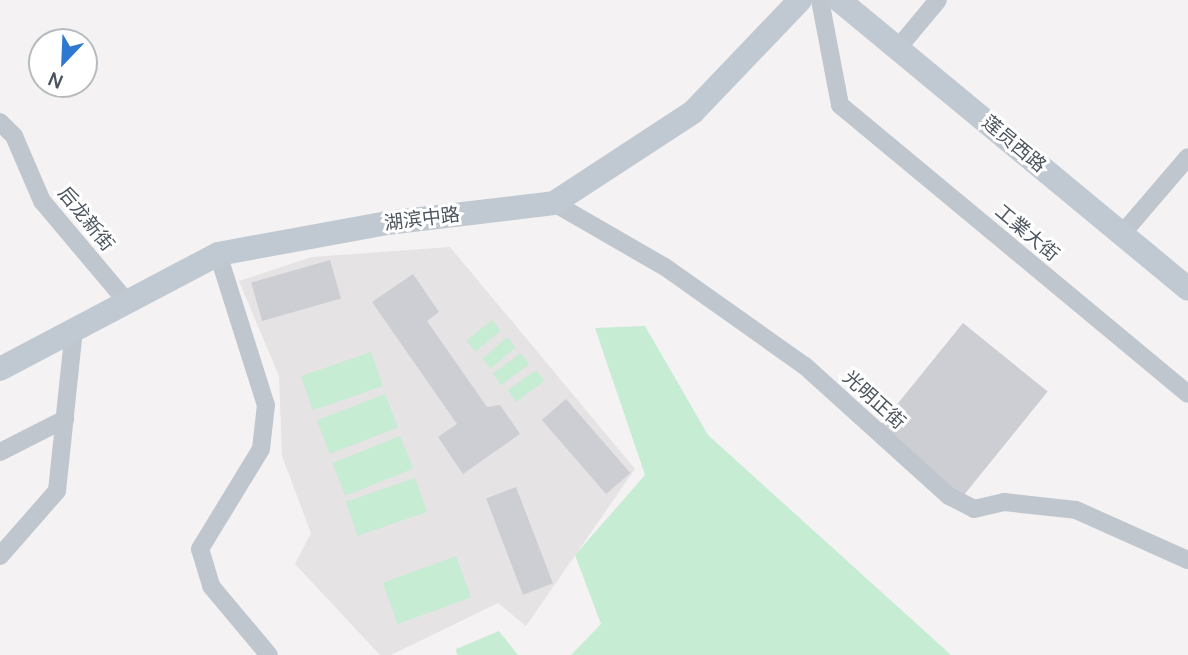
<!DOCTYPE html>
<html>
<head>
<meta charset="utf-8">
<style>
  body { margin:0 }
  #map { position:relative; width:1188px; height:655px; overflow:hidden; background:#f4f2f2; font-family:Manrope,"Noto Sans SC",sans-serif }
  div>[style] { position:absolute }
  .education>* { inset:0; background:#e5e3e3 }
  .green>* { inset:0; background:#c6ecd4; transform-origin:0 0 }
  .building>* { inset:0; background:#cdced4; transform-origin:0 0 }
  .minor>* { height:18px; margin:-9px; padding:0 9px; transform-origin:9px; border-radius:9px; background:#bfc6cd }
  .secondary>* { height:24px; margin:-12px; padding:0 12px; transform-origin:12px; border-radius:12px; background:#c0c9d1 }
  span { translate:-50% -50%; white-space:nowrap; text-align:center; line-height:1.15; -webkit-text-stroke:6px #fff; paint-order:stroke }
  .street-label { font-size:19px; color:#4c555e }
  .north { position:absolute; left:28px; top:28px; width:70px; height:70px; box-sizing:border-box; background:#fff; border:2px solid #b7bbbf; border-radius:50%; rotate:203deg; font-size:19px; font-weight:700; line-height:28px; text-align:center; color:#4c555e }
  .north::after { content:''; display:block; margin:auto; width:24px; height:32px; background:#2e78d2; clip-path:polygon(50% 0,100% 100%,50% 72%,0 100%) }
</style>
</head>
<body>
<div id="map">
  <div class="education">
    <i style="clip-path:polygon(450px 247px,635px 469px,526px 626px,498px 603px,391px 655px,380px 655px,295px 564px,311px 533px,282px 456px,279px 376px,239px 281px,312px 257px)"></i>
  </div>
  <div class="green">
    <i style="left:492px;top:320px;width:14px;height:33px;rotate:51deg"></i>
    <i style="clip-path:polygon(645px 326px,708px 435px,951px 655px,571px 655px,601px 624px,575px 555px,645px 475px,595px 328px)"></i>
    <i style="left:507px;top:337px;width:13px;height:33px;rotate:48deg"></i>
    <i style="left:371px;top:352px;width:36px;height:74px;rotate:71deg"></i>
    <i style="left:521px;top:353px;width:14px;height:35px;rotate:54deg"></i>
    <i style="left:536px;top:370px;width:14px;height:35px;rotate:54deg"></i>
    <i style="left:385px;top:394px;width:36px;height:73px;rotate:69deg"></i>
    <i style="left:400px;top:436px;width:35px;height:73px;rotate:68deg"></i>
    <i style="left:415px;top:478px;width:36px;height:73px;rotate:71deg"></i>
    <i style="left:456px;top:556px;width:44px;height:78px;rotate:70deg"></i>
    <i style="clip-path:polygon(499px 631px,518px 655px,457px 655px,456px 649px)"></i>
  </div>
  <div class="building">
    <i style="left:330px;top:260px;width:40px;height:82px;rotate:74deg"></i>
    <i style="clip-path:polygon(413px 274px,439px 312px,427px 321px,487px 407px,500px 405px,520px 434px,463px 474px,438px 437px,457px 424px,372px 302px)"></i>
    <i style="left:963px;top:323px;width:109px;height:137px;rotate:39deg"></i>
    <i style="left:566px;top:399px;width:98px;height:32px;rotate:49deg"></i>
    <i style="left:516px;top:487px;width:103px;height:32px;rotate:69deg"></i>
  </div>
  <div class="minor">
    <i style="left:820px;top:0;width:107px;rotate:79.2deg"></i>
    <i style="left:840px;top:105px;width:452px;rotate:39.7deg"></i>
    <i style="left:898px;top:48px;width:62px;rotate:-50.2deg"></i>
    <i style="left:0;top:122px;width:20px;rotate:45deg"></i>
    <i style="left:14px;top:136px;width:71px;rotate:66.7deg"></i>
    <i style="left:42px;top:201px;width:132px;rotate:49.9deg"></i>
    <i style="left:554px;top:203px;width:128px;rotate:30deg"></i>
    <i style="left:665px;top:267px;width:171px;rotate:35.3deg"></i>
    <i style="left:805px;top:366px;width:194px;rotate:42.1deg"></i>
    <i style="left:949px;top:496px;width:28px;rotate:27deg"></i>
    <i style="left:974px;top:509px;width:31px;rotate:-13deg"></i>
    <i style="left:1004px;top:502px;width:72px;rotate:6.3deg"></i>
    <i style="left:1076px;top:510px;width:123px;rotate:24.1deg"></i>
    <i style="left:1122px;top:234px;width:101px;rotate:-49.4deg"></i>
    <i style="left:218px;top:254px;width:158px;rotate:72.4deg"></i>
    <i style="left:266px;top:405px;width:44px;rotate:96.5deg"></i>
    <i style="left:261px;top:449px;width:117px;rotate:121.4deg"></i>
    <i style="left:200px;top:549px;width:39px;rotate:73deg"></i>
    <i style="left:211px;top:586px;width:90px;rotate:50deg"></i>
    <i style="left:0;top:452px;width:73px;rotate:-26.9deg"></i>
    <i style="left:0;top:556px;width:86px;rotate:-48.8deg"></i>
    <i style="left:57px;top:491px;width:163px;rotate:-84deg"></i>
  </div>
  <div class="secondary">
    <i style="left:839px;top:0;width:453px;rotate:39.6deg"></i>
    <i style="left:0;top:369px;width:246px;rotate:-27.8deg"></i>
    <i style="left:218px;top:254px;width:172px;rotate:-10.4deg"></i>
    <i style="left:387px;top:223px;width:168px;rotate:-6.8deg"></i>
    <i style="left:554px;top:203px;width:166px;rotate:-33.2deg"></i>
    <i style="left:693px;top:112px;width:155px;rotate:-46.3deg"></i>
  </div>
  <div class="street-label">
    <span style="left:1014px;top:144px;rotate:40deg">莲员西路</span>
    <span style="left:86px;top:219px;rotate:51deg">后龙新街</span>
    <span style="left:422px;top:219px;rotate:-7deg">湖滨中路</span>
    <span style="left:1027px;top:233px;rotate:40deg">工業大街</span>
    <span style="left:874px;top:400px;rotate:42deg">光明正街</span>
  </div>
  <div class="north">N</div>
</div>
</body>
</html>
